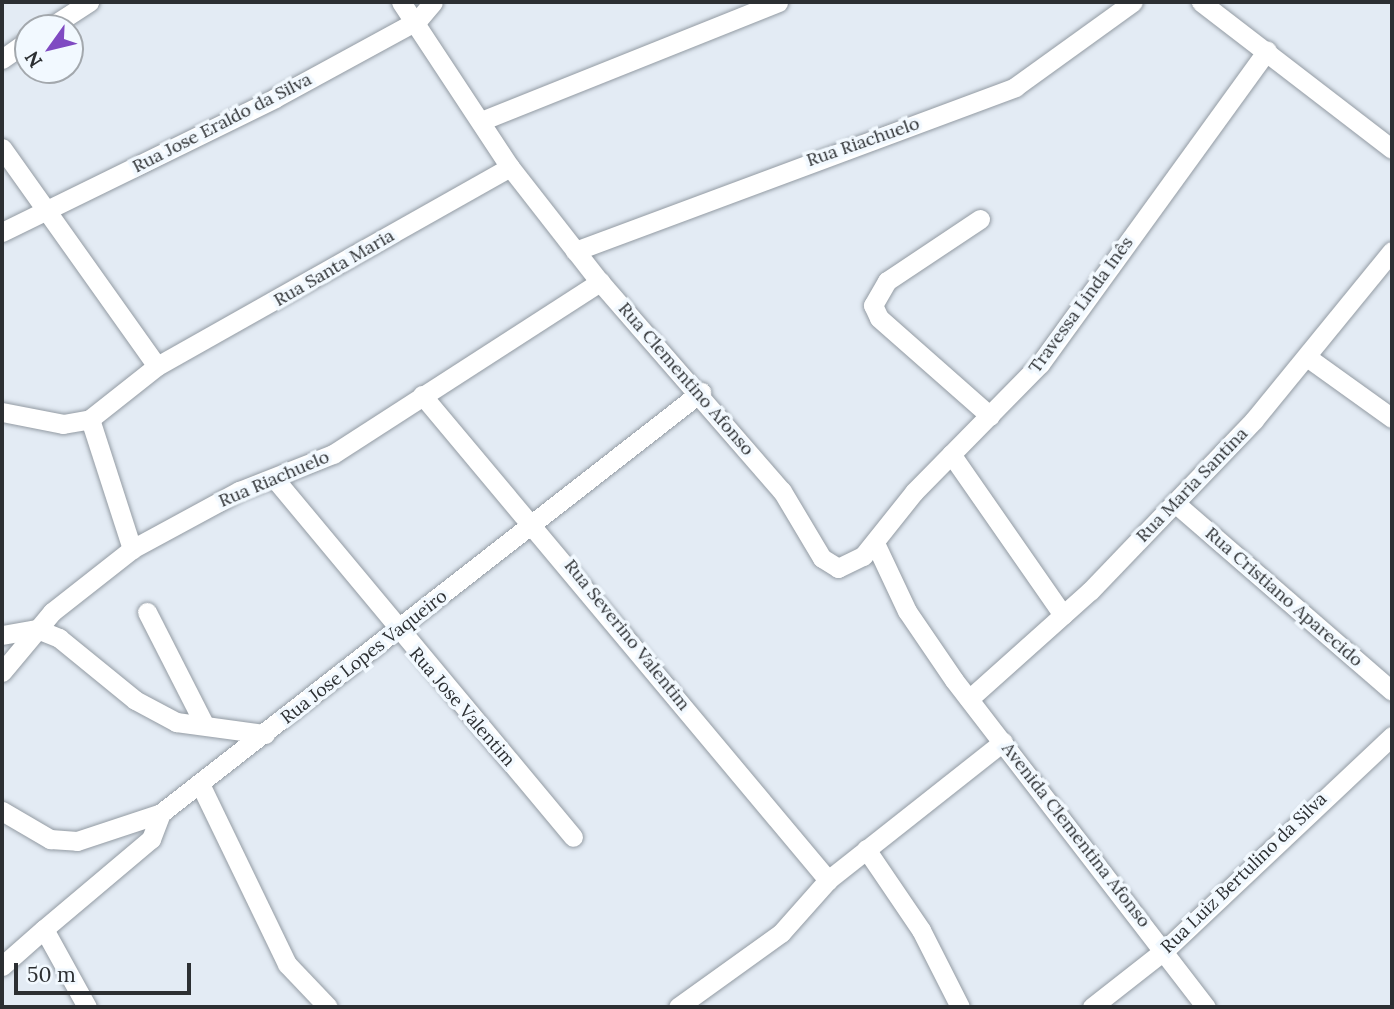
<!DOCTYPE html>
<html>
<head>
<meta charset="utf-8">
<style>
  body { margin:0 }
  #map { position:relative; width:1394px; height:1009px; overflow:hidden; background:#e3ebf4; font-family:Lora,serif }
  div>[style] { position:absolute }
  .roads { filter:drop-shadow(0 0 2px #939ba3) drop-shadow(0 0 2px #939ba3) }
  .street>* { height:19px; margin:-9.5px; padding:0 9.5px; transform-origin:9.5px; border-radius:9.5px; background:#fff }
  span { translate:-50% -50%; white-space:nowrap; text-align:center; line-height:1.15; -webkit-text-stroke:7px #f2f9ff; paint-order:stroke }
  .street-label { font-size:18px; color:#2c2f32 }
  .frame { position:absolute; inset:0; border:4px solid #2c2f32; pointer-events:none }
  .north { position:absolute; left:14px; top:14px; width:70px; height:70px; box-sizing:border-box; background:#f2f9ff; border:2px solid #a3a8ad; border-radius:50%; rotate:236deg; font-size:19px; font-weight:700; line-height:28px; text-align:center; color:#2c2f32 }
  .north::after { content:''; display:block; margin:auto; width:24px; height:32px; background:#7f4ac2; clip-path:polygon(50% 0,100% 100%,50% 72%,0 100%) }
  .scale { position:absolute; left:14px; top:963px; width:177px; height:32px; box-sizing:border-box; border:4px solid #2c2f32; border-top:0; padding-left:9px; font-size:21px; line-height:24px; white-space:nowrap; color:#2c2f32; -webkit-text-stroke:5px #f2f9ff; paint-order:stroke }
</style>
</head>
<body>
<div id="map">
  <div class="roads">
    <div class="street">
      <i style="left:401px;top:2px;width:198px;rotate:56.6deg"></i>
      <i style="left:510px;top:167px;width:146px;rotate:52deg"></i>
      <i style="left:600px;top:282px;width:277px;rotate:49deg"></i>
      <i style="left:782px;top:491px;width:78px;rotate:59.2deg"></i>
      <i style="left:822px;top:558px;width:19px;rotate:32deg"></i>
      <i style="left:838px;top:568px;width:28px;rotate:-26deg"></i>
      <i style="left:863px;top:556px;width:82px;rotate:-51.4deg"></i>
      <i style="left:914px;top:492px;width:180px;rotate:-45.5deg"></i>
      <i style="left:1040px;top:364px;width:387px;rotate:-54.1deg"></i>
      <i style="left:1201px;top:2px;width:241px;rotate:37.6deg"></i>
      <i style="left:49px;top:28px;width:48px;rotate:-33deg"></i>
      <i style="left:2px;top:59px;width:32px;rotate:-35deg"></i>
      <i style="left:481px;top:121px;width:320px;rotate:-21.8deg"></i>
      <i style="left:2px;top:148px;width:267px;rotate:54.6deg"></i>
      <i style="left:980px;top:219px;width:112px;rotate:146.3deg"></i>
      <i style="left:887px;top:281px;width:28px;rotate:120deg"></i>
      <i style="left:873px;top:305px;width:14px;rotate:65deg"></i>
      <i style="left:879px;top:318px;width:148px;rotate:41.4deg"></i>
      <i style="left:2px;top:232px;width:304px;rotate:-26.1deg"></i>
      <i style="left:275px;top:98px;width:163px;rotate:-28.6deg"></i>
      <i style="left:418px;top:20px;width:23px;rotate:-50deg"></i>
      <i style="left:575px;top:251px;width:470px;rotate:-20.4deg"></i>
      <i style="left:1015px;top:87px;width:145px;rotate:-35.8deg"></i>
      <i style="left:1307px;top:357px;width:105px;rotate:35.7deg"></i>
      <i style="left:422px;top:395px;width:633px;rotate:50.07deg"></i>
      <i style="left:2px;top:412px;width:62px;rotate:11.1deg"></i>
      <i style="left:63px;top:424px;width:27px;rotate:-10deg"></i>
      <i style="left:90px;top:419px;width:85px;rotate:-38.3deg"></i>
      <i style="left:157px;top:366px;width:405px;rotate:-29.4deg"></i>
      <i style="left:90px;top:419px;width:137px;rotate:72.1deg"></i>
      <i style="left:951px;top:454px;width:196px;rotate:55.2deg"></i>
      <i style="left:274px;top:478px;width:467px;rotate:50.2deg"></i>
      <i style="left:1175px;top:503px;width:287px;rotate:40.9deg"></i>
      <i style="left:875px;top:543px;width:75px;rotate:64.8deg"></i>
      <i style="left:907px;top:611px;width:83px;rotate:55.7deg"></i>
      <i style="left:954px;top:680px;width:413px;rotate:52.4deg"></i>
      <i style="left:147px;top:612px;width:126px;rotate:63deg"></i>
      <i style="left:2px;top:635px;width:36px;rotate:-10deg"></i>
      <i style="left:37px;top:629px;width:24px;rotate:22deg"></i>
      <i style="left:59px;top:638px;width:98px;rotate:39.2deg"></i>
      <i style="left:135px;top:700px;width:47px;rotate:28.2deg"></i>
      <i style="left:176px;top:722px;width:90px;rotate:7.7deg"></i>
      <i style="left:2px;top:672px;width:78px;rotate:-50.2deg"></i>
      <i style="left:52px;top:612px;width:102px;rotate:-38.2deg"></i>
      <i style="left:132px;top:549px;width:122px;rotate:-28.5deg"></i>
      <i style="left:239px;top:491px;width:101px;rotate:-21.5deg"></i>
      <i style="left:333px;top:454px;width:318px;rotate:-32.8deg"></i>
      <i style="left:969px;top:699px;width:162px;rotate:-41.8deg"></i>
      <i style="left:1090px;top:591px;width:237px;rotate:-46.2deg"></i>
      <i style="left:1254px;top:420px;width:218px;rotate:-50.8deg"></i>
      <i style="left:200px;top:784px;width:200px;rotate:64.2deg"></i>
      <i style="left:287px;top:964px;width:59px;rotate:46.4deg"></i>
      <i style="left:2px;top:811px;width:56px;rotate:30.3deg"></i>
      <i style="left:50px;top:839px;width:27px;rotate:4deg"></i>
      <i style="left:77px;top:841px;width:89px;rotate:-18.4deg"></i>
      <i style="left:161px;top:813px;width:685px;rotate:-37.94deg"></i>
      <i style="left:866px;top:849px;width:98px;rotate:55.8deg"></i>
      <i style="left:921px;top:930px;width:86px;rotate:63.1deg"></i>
      <i style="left:2px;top:966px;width:56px;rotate:-41.4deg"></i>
      <i style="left:87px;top:1007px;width:89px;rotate:-118.9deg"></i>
      <i style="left:44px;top:929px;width:140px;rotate:-40.1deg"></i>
      <i style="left:151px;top:839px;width:28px;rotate:-69deg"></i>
      <i style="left:678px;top:1007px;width:127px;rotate:-35.7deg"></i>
      <i style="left:781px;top:933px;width:71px;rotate:-48.4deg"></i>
      <i style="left:828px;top:880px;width:223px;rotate:-38.3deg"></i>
      <i style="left:1092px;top:1007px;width:94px;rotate:-38.1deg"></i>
      <i style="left:1166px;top:949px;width:311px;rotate:-43.3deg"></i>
    </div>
  </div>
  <div class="street-label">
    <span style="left:222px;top:123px;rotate:-27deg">Rua Jose Eraldo da Silva</span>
    <span style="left:863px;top:142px;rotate:-19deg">Rua Riachuelo</span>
    <span style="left:334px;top:268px;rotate:-30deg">Rua Santa Maria</span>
    <span style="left:1081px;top:305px;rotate:-54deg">Travessa Linda Inês</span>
    <span style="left:686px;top:379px;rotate:49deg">Rua Clementino Afonso</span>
    <span style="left:274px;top:479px;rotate:-23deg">Rua Riachuelo</span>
    <span style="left:1192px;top:485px;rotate:-46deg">Rua Maria Santina</span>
    <span style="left:1284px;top:597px;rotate:41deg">Rua Cristiano Aparecido</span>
    <span style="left:627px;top:635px;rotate:51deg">Rua Severino Valentim</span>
    <span style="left:364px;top:657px;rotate:-38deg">Rua Jose Lopes Vaqueiro</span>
    <span style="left:462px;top:707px;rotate:49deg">Rua Jose Valentim</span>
    <span style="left:1076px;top:835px;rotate:52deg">Avenida Clementina Afonso</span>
    <span style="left:1244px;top:873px;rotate:-44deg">Rua Luiz Bertulino da Silva</span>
  </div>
  <div class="frame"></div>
  <div class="north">N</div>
  <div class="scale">50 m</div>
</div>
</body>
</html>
